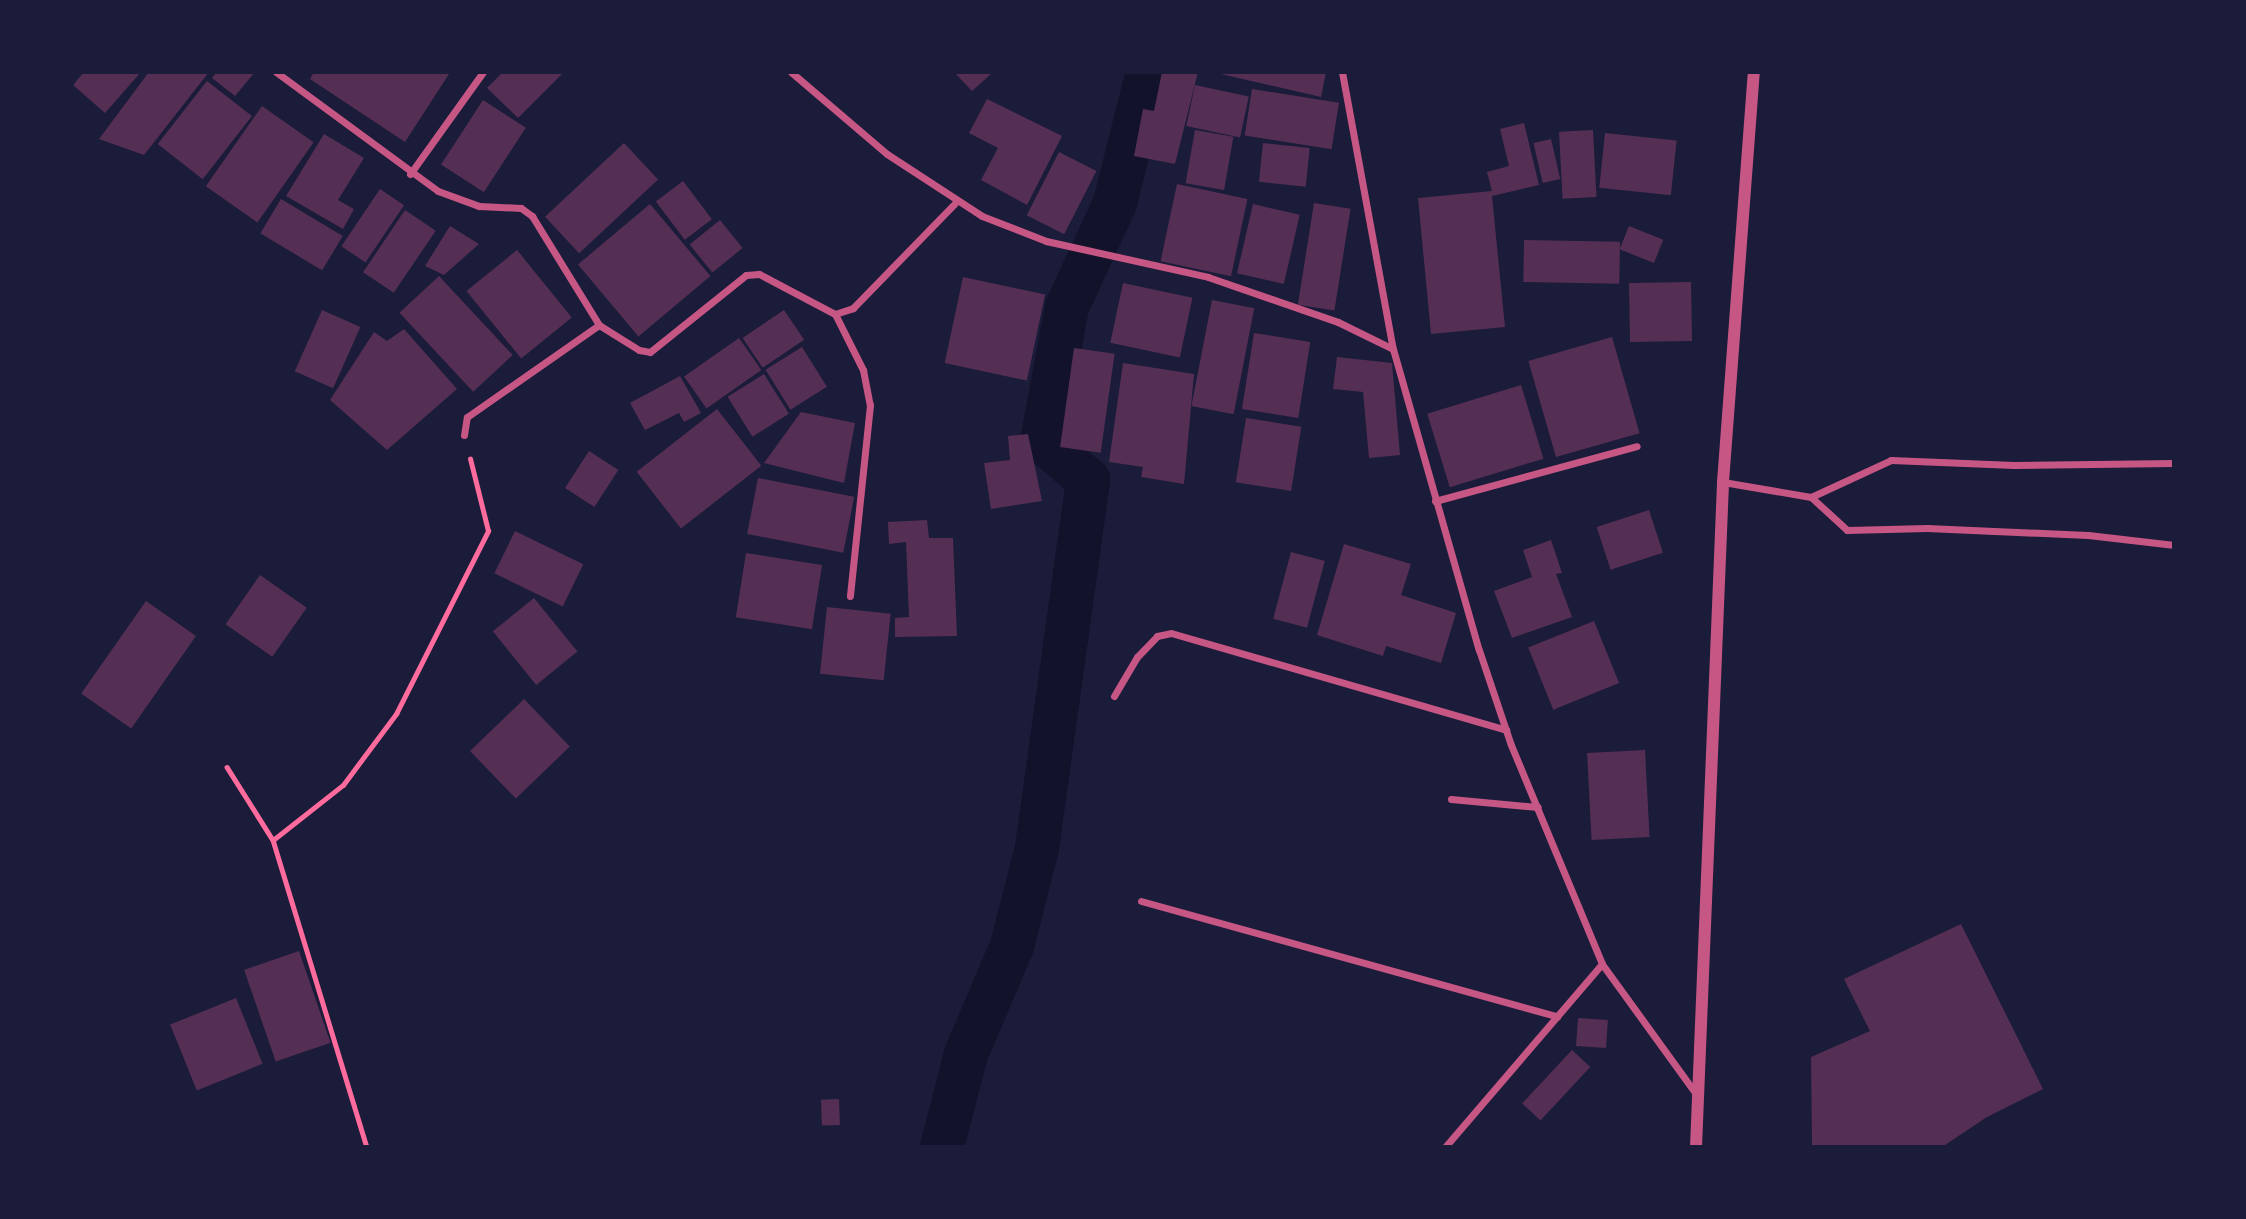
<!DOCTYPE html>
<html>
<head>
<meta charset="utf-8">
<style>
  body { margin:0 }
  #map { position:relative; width:2246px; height:1219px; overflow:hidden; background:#1b1b3a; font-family:Lato,sans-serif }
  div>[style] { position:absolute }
  .canal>* { height:44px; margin:-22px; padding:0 22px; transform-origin:22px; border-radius:22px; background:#12122b }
  .building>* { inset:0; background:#542f53; transform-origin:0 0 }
  .path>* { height:4.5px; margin:-2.25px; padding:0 2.25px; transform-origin:2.25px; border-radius:2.25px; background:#ff6b9d }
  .minor>* { height:7px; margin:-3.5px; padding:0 3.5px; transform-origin:3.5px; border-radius:3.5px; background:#c65784 }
  .tertiary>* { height:12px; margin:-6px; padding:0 6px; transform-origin:6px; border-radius:6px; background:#c65784 }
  span { translate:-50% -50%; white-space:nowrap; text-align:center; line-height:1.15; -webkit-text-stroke:7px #1b1b3a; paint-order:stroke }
  .frame { position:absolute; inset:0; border:74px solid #1b1b3a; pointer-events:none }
</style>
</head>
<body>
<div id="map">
  <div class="canal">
    <i style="left:942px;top:1147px;width:96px;rotate:-75.5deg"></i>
    <i style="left:966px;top:1054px;width:117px;rotate:-66.9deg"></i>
    <i style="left:1012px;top:946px;width:101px;rotate:-75.7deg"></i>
    <i style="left:1037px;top:848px;width:372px;rotate:-82.1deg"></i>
    <i style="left:1088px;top:480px;width:60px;rotate:-139.7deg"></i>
    <i style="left:1042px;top:441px;width:136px;rotate:-79.4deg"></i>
    <i style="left:1067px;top:307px;width:115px;rotate:-65.2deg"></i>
    <i style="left:1115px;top:203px;width:135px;rotate:-75.9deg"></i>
  </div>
  <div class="building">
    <i style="clip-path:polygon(84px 72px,141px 72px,105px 113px,73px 85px)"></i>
    <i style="clip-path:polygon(149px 72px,209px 72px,144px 155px,99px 139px)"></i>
    <i style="clip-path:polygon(217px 72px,255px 72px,235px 96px,212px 78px)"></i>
    <i style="clip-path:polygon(314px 72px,445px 72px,449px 74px,405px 142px,310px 79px)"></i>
    <i style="clip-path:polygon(503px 72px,564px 72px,518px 118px,487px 88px)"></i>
    <i style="clip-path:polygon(954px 72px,993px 72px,972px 91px)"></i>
    <i style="clip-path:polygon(1162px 72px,1198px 72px,1175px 164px,1134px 156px,1143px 109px,1154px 111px)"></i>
    <i style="clip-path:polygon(1212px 72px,1326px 72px,1321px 97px)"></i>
    <i style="left:207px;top:81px;width:57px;height:80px;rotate:38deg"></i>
    <i style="left:1195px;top:85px;width:55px;height:42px;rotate:12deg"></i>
    <i style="left:1252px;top:89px;width:88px;height:47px;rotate:9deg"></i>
    <i style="clip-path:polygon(987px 99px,1062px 136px,1027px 205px,981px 180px,998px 148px,969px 133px)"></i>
    <i style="left:483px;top:100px;width:51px;height:77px;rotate:33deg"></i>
    <i style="left:262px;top:106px;width:63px;height:98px;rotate:35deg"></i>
    <i style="clip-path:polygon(1524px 123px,1539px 185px,1492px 196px,1505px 327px,1431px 334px,1418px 198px,1492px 191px,1487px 172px,1509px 166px,1500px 129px)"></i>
    <i style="left:1195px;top:130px;width:39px;height:54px;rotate:10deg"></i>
    <i style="left:1593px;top:130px;width:67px;height:34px;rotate:87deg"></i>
    <i style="left:1605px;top:133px;width:72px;height:55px;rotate:6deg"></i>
    <i style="clip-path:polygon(324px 134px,364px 158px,338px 200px,354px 209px,343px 229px,286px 196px)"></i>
    <i style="left:1551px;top:139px;width:41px;height:18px;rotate:77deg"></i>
    <i style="left:624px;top:143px;width:50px;height:108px;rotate:47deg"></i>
    <i style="left:1263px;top:143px;width:47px;height:39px;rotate:6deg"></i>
    <i style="left:1059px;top:152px;width:42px;height:71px;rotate:27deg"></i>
    <i style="left:683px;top:181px;width:48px;height:34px;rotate:53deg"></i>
    <i style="left:1177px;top:184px;width:72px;height:79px;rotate:12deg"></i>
    <i style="left:380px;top:189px;width:29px;height:69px;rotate:34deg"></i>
    <i style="left:281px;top:199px;width:72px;height:40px;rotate:31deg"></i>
    <i style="left:1314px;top:203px;width:37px;height:103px;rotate:9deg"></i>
    <i style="left:650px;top:204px;width:94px;height:94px;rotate:50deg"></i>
    <i style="left:1253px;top:204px;width:48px;height:71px;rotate:13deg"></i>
    <i style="left:405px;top:210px;width:37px;height:75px;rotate:34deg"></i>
    <i style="left:720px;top:220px;width:36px;height:39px;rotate:51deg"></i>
    <i style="clip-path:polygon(450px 226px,479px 244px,444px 275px,425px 266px)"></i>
    <i style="left:1629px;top:226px;width:37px;height:25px;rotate:22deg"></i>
    <i style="left:1524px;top:240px;width:96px;height:42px;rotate:1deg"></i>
    <i style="left:517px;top:250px;width:87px;height:65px;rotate:51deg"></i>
    <i style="left:439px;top:276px;width:108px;height:54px;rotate:47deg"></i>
    <i style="left:963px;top:277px;width:84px;height:88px;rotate:12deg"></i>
    <i style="left:1691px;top:282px;width:59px;height:62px;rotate:89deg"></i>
    <i style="left:1123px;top:283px;width:71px;height:61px;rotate:12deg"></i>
    <i style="left:1212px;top:300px;width:43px;height:108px;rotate:11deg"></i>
    <i style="left:322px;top:310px;width:42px;height:67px;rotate:24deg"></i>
    <i style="left:784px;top:310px;width:36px;height:50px;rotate:56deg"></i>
    <i style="clip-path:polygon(404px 329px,457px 389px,387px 450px,330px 400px,374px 332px,387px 341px)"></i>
    <i style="left:1254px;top:333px;width:57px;height:77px;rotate:9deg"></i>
    <i style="left:1612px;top:337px;width:100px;height:87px;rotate:74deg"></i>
    <i style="left:739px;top:338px;width:39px;height:67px;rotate:55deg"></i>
    <i style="left:802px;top:347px;width:47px;height:43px;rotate:58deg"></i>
    <i style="left:1074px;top:348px;width:41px;height:100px;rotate:8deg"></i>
    <i style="clip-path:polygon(1337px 357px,1392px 363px,1400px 455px,1369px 458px,1363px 392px,1333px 389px)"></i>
    <i style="clip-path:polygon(1123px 363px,1194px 374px,1184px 484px,1141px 477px,1143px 467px,1109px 462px)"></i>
    <i style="left:764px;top:374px;width:47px;height:43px;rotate:58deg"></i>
    <i style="clip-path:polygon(680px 376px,701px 413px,684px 422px,679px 413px,645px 430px,630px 403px)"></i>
    <i style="left:1521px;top:385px;width:77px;height:98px;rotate:73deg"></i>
    <i style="left:717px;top:409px;width:72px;height:102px;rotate:52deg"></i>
    <i style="clip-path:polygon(801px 412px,855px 423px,844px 483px,764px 463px)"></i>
    <i style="left:1246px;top:418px;width:56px;height:65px;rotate:9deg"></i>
    <i style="clip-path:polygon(1028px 434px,1042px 501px,991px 509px,984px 463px,1010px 460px,1008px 436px)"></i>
    <i style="left:589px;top:451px;width:35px;height:44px;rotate:33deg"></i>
    <i style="left:758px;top:478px;width:98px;height:57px;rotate:11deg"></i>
    <i style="left:1649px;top:510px;width:45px;height:55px;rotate:72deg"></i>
    <i style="clip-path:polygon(927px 520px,929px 538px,953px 538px,957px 636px,895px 637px,895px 618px,909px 617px,906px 542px,889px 544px,888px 522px)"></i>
    <i style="left:515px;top:531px;width:76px;height:47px;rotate:26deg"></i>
    <i style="clip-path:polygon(1551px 540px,1562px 573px,1556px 574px,1572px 617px,1512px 638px,1494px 591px,1532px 577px,1523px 550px)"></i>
    <i style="clip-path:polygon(1344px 544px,1411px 564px,1401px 595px,1456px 613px,1441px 663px,1386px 646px,1383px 656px,1317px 635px)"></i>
    <i style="left:1291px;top:552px;width:35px;height:69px;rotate:15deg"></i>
    <i style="left:746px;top:553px;width:77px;height:65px;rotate:9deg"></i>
    <i style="left:260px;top:575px;width:57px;height:60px;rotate:35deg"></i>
    <i style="left:534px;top:598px;width:69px;height:53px;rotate:51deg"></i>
    <i style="left:146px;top:601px;width:61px;height:113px;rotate:35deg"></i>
    <i style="left:827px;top:607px;width:64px;height:67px;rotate:6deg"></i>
    <i style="left:1594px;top:621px;width:67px;height:71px;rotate:68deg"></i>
    <i style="left:524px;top:699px;width:66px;height:75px;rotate:46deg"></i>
    <i style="left:1645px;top:750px;width:87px;height:58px;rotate:87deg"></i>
    <i style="clip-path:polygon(1961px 924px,2043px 1089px,1987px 1117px,1942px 1147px,1812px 1147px,1811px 1057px,1870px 1031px,1844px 979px)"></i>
    <i style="left:299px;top:951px;width:97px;height:58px;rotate:71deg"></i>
    <i style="left:236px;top:998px;width:71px;height:71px;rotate:68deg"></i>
    <i style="left:1578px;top:1018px;width:30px;height:28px;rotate:4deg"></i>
    <i style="left:1572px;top:1050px;width:25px;height:73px;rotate:43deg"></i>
    <i style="left:839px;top:1099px;width:26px;height:18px;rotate:88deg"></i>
  </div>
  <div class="path">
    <i style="left:227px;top:767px;width:86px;rotate:57.8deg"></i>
    <i style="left:273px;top:840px;width:321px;rotate:73deg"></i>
    <i style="left:273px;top:840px;width:89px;rotate:-38.2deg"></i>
    <i style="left:343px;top:785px;width:89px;rotate:-53.3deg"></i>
    <i style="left:396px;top:714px;width:205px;rotate:-63.3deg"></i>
    <i style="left:488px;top:531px;width:74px;rotate:-104deg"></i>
  </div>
  <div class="minor">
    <i style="left:276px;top:72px;width:201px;rotate:36.3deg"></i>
    <i style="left:438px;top:191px;width:44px;rotate:20.1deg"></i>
    <i style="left:479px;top:206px;width:42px;rotate:2.7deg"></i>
    <i style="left:521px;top:208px;width:14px;rotate:36deg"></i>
    <i style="left:532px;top:216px;width:128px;rotate:58.4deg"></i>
    <i style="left:599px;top:325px;width:47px;rotate:32deg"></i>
    <i style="left:639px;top:350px;width:11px;rotate:10deg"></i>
    <i style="left:650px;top:352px;width:123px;rotate:-38.7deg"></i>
    <i style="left:746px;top:275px;width:13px;rotate:-4deg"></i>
    <i style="left:759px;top:274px;width:86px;rotate:27.8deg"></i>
    <i style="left:835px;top:314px;width:19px;rotate:-18deg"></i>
    <i style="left:853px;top:308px;width:146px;rotate:-45.8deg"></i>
    <i style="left:791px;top:72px;width:126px;rotate:40.5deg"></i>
    <i style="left:887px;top:154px;width:113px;rotate:33.1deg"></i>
    <i style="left:982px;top:216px;width:69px;rotate:21.3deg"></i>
    <i style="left:1046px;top:241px;width:166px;rotate:12.5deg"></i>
    <i style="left:1208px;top:277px;width:138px;rotate:19.1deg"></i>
    <i style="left:1338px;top:322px;width:61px;rotate:26.1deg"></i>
    <i style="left:1342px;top:72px;width:282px;rotate:79.6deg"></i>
    <i style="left:1393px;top:349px;width:313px;rotate:74.1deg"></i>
    <i style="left:1479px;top:650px;width:100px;rotate:71.4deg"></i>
    <i style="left:1511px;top:745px;width:237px;rotate:67.4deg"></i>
    <i style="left:1602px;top:964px;width:162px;rotate:54.1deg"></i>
    <i style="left:410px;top:174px;width:125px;rotate:-54.4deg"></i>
    <i style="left:835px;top:314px;width:63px;rotate:63.4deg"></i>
    <i style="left:863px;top:370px;width:36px;rotate:79deg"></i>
    <i style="left:870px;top:405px;width:192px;rotate:96deg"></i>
    <i style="left:464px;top:435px;width:18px;rotate:-81deg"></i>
    <i style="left:467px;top:417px;width:161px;rotate:-34.9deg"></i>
    <i style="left:1723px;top:482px;width:89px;rotate:9.7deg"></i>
    <i style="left:1811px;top:497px;width:49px;rotate:42.5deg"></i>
    <i style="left:1847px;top:530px;width:80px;rotate:-1.4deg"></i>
    <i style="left:1927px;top:528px;width:161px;rotate:2.5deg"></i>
    <i style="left:2088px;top:535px;width:87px;rotate:6.6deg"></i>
    <i style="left:1811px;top:497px;width:88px;rotate:-24.8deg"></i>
    <i style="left:1891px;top:460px;width:123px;rotate:2.3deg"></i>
    <i style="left:2014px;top:465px;width:160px;rotate:-0.7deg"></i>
    <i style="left:1435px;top:501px;width:209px;rotate:-15.2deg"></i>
    <i style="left:1114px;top:696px;width:45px;rotate:-59.5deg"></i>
    <i style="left:1137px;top:657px;width:29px;rotate:-46deg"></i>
    <i style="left:1157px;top:636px;width:14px;rotate:-12deg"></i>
    <i style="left:1171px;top:633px;width:349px;rotate:16.1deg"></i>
    <i style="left:1451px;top:799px;width:87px;rotate:5.3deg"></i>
    <i style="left:1141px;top:901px;width:432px;rotate:15.5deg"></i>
    <i style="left:1445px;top:1147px;width:241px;rotate:-49.4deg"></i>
  </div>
  <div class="tertiary">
    <i style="left:1696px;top:1147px;width:666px;rotate:-87.67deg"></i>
    <i style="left:1723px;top:482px;width:411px;rotate:-85.7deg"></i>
  </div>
  <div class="frame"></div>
</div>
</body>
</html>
